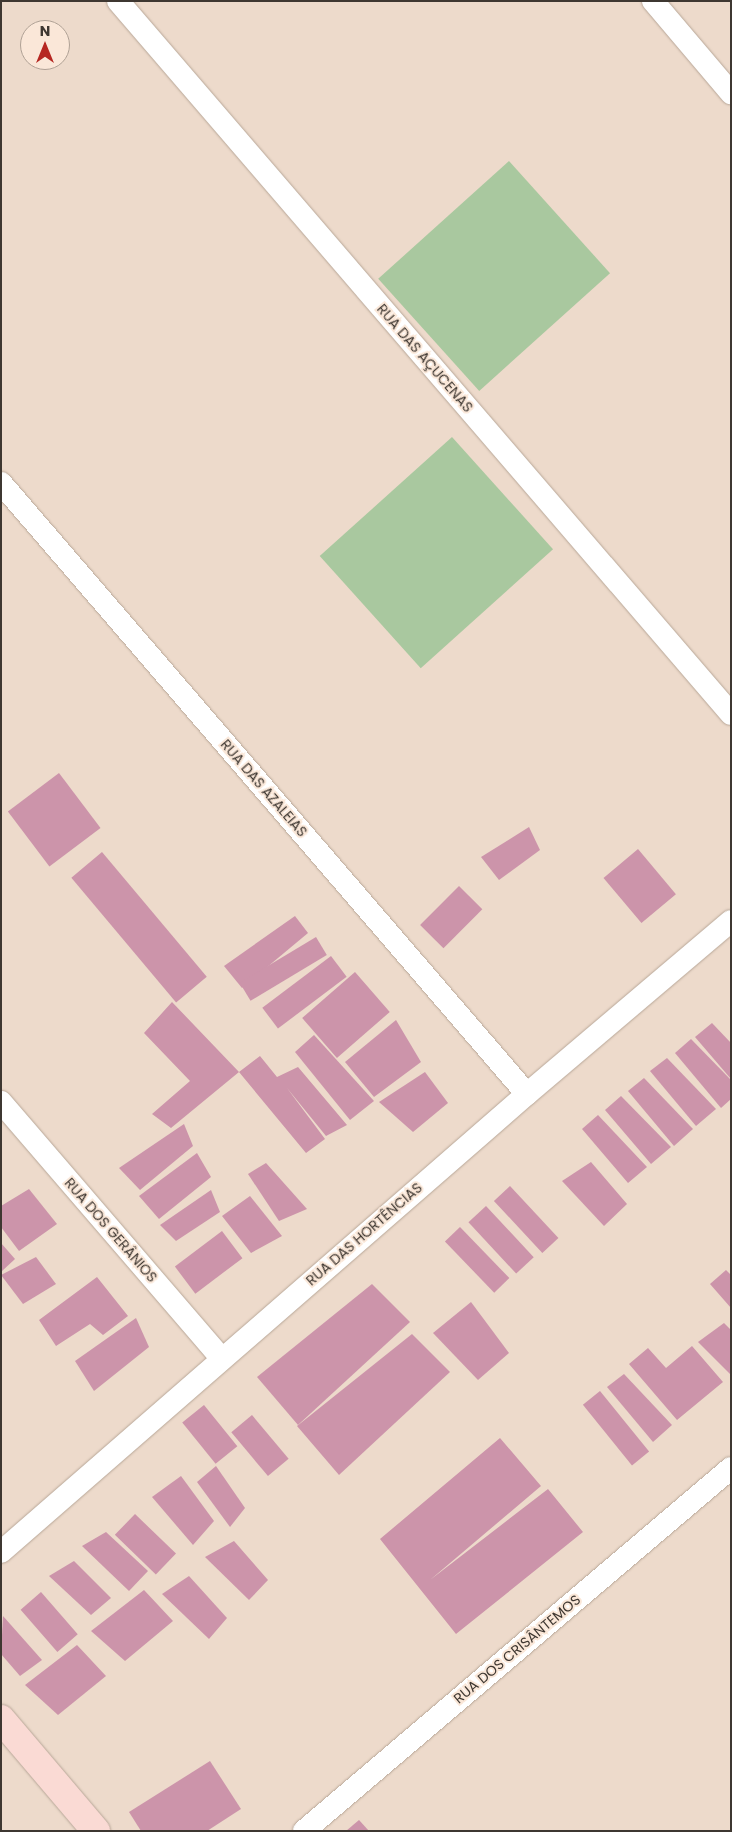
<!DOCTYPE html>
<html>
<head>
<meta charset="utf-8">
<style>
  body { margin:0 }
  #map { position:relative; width:732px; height:1832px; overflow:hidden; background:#eddacb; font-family:Poppins,sans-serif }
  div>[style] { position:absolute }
  .green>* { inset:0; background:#a9c89f; transform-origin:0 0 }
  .building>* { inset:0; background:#cc94aa; transform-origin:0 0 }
  .roads { filter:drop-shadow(0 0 1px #b8a798) drop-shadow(0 0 1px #b8a798) }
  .street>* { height:22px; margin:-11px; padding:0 11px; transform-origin:11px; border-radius:11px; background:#fff }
  .secondary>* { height:28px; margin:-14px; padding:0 14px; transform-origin:14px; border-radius:14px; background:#fadad4 }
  span { translate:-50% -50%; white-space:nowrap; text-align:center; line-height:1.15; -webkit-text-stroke:4px #fae7d8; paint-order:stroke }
  .street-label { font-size:14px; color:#3e3731 }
  .frame { position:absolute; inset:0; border:2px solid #3e3731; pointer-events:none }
  .north { position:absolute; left:20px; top:20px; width:50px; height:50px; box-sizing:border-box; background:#fae7d8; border:1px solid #afa195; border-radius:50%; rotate:0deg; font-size:14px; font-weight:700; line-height:20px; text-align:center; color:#3e3731 }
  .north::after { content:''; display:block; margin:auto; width:18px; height:22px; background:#b62721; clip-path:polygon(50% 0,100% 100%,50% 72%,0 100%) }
</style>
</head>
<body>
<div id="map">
  <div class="green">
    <i style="left:509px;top:161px;width:151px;height:176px;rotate:48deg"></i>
    <i style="left:452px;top:437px;width:151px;height:178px;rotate:48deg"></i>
  </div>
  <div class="building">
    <i style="left:59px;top:773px;width:69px;height:64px;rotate:53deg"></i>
    <i style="clip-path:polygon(529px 827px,540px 850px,499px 880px,481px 857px)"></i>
    <i style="left:638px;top:849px;width:59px;height:45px;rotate:50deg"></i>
    <i style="left:102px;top:852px;width:163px;height:40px;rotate:50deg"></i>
    <i style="left:459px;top:886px;width:33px;height:55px;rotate:45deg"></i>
    <i style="clip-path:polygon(295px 916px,308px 933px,242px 988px,224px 966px)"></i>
    <i style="left:316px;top:937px;width:21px;height:89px;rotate:59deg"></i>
    <i style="left:331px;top:956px;width:26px;height:86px;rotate:53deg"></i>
    <i style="left:355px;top:972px;width:53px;height:70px;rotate:49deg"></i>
    <i style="clip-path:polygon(172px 1002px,239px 1072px,171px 1128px,152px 1114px,190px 1081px,144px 1033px)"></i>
    <i style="clip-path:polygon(396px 1020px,421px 1062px,374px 1097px,345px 1062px)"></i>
    <i style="clip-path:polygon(712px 1023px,731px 1043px,731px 1079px,695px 1037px)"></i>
    <i style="clip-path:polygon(314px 1035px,374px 1101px,350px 1120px,295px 1052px)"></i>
    <i style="clip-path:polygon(691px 1039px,731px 1080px,731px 1099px,721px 1108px,675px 1053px)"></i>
    <i style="clip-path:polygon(260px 1056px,277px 1077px,298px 1067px,347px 1125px,326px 1136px,287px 1088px,325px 1139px,306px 1153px,239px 1072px)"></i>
    <i style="clip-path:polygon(667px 1058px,716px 1109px,696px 1126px,650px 1071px)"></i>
    <i style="clip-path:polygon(425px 1072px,448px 1103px,413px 1132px,379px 1102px)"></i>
    <i style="clip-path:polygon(644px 1078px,693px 1129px,674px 1146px,628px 1091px)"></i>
    <i style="clip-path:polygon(621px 1096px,671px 1147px,651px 1164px,605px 1110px)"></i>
    <i style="clip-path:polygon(598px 1115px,647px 1167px,628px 1183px,582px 1129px)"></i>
    <i style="clip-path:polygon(184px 1124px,193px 1146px,140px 1190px,119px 1168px)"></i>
    <i style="clip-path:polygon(197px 1153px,211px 1177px,159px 1219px,139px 1196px)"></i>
    <i style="clip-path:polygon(591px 1162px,627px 1204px,604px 1226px,562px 1181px)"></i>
    <i style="clip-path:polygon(266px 1163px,307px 1209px,279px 1221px,248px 1174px)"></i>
    <i style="left:510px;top:1186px;width:71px;height:22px;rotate:47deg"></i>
    <i style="clip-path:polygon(29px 1189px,57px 1224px,19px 1251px,1px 1227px,1px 1206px)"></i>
    <i style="clip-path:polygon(211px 1190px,220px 1212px,176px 1241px,160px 1225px)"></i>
    <i style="clip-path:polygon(250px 1196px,282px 1236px,251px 1253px,222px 1216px)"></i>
    <i style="left:486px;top:1206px;width:70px;height:24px;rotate:47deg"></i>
    <i style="left:460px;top:1227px;width:71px;height:21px;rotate:46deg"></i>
    <i style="left:222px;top:1231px;width:34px;height:59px;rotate:53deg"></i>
    <i style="clip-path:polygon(1px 1243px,15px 1259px,1px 1272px)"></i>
    <i style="clip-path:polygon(36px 1257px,56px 1284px,23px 1304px,1px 1275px)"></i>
    <i style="clip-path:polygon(726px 1270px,731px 1275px,731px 1308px,710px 1284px)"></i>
    <i style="clip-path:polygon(97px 1277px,128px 1316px,103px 1335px,90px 1324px,56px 1346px,39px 1320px)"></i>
    <i style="clip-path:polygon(372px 1284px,410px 1322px,298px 1425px,257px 1377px)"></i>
    <i style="clip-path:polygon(471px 1302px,509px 1353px,478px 1380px,433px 1333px)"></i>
    <i style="clip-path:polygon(136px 1318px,149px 1347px,94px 1391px,75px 1361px)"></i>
    <i style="clip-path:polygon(724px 1323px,731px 1330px,731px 1375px,698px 1342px)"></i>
    <i style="clip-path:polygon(412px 1334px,450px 1372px,339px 1475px,297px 1426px)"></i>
    <i style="clip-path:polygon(692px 1346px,723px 1382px,677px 1420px,629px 1364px,648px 1348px,666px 1368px)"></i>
    <i style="clip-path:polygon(624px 1374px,672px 1425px,653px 1442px,607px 1387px)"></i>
    <i style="left:600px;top:1391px;width:78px;height:22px;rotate:51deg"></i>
    <i style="left:204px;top:1405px;width:53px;height:28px;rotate:51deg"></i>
    <i style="left:252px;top:1415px;width:57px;height:27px;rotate:50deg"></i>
    <i style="clip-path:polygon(500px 1438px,541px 1486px,430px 1580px,548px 1489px,583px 1532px,456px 1634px,380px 1539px)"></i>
    <i style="clip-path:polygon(216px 1466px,245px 1508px,230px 1527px,197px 1482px)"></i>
    <i style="clip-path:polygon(181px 1476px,214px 1521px,193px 1545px,152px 1497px)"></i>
    <i style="left:135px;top:1514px;width:57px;height:29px;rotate:44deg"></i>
    <i style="clip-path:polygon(106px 1532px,148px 1571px,129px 1591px,82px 1546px)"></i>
    <i style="clip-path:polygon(234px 1541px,268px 1580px,249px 1600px,205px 1557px)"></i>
    <i style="clip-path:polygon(74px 1561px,111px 1598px,91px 1615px,49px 1576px)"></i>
    <i style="clip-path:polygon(189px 1576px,227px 1618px,209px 1639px,162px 1594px)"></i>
    <i style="clip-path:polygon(144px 1590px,173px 1621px,125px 1661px,91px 1631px)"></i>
    <i style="left:41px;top:1592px;width:56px;height:27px;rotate:49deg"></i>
    <i style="clip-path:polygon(3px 1616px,42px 1660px,20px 1676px,1px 1654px)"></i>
    <i style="clip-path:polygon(77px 1645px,106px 1676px,58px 1715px,25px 1685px)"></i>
    <i style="clip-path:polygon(210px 1761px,241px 1809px,207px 1831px,141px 1831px,129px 1812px)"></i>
    <i style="clip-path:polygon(359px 1820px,369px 1831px,346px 1831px)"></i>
  </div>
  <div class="roads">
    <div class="street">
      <i style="left:118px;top:1px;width:940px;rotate:49.31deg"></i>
      <i style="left:653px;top:1px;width:121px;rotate:49.7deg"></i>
      <i style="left:1px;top:483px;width:806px;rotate:49.28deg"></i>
      <i style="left:1px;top:1102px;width:338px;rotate:49.3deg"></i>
      <i style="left:1px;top:1552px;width:697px;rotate:-41.05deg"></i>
      <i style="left:527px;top:1094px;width:267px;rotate:-40.3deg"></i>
      <i style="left:304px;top:1831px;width:560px;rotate:-40.37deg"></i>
    </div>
    <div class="secondary">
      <i style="left:1px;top:1719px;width:147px;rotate:49.7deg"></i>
    </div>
  </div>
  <div class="street-label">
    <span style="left:425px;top:358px;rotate:49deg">RUA DAS AÇUCENAS</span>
    <span style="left:264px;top:788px;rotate:49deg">RUA DAS AZALEIAS</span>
    <span style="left:111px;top:1230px;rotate:49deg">RUA DOS GERÂNIOS</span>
    <span style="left:364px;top:1234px;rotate:-41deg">RUA DAS HORTÊNCIAS</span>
    <span style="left:517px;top:1649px;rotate:-40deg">RUA DOS CRISÂNTEMOS</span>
  </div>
  <div class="frame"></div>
  <div class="north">N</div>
</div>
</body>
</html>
